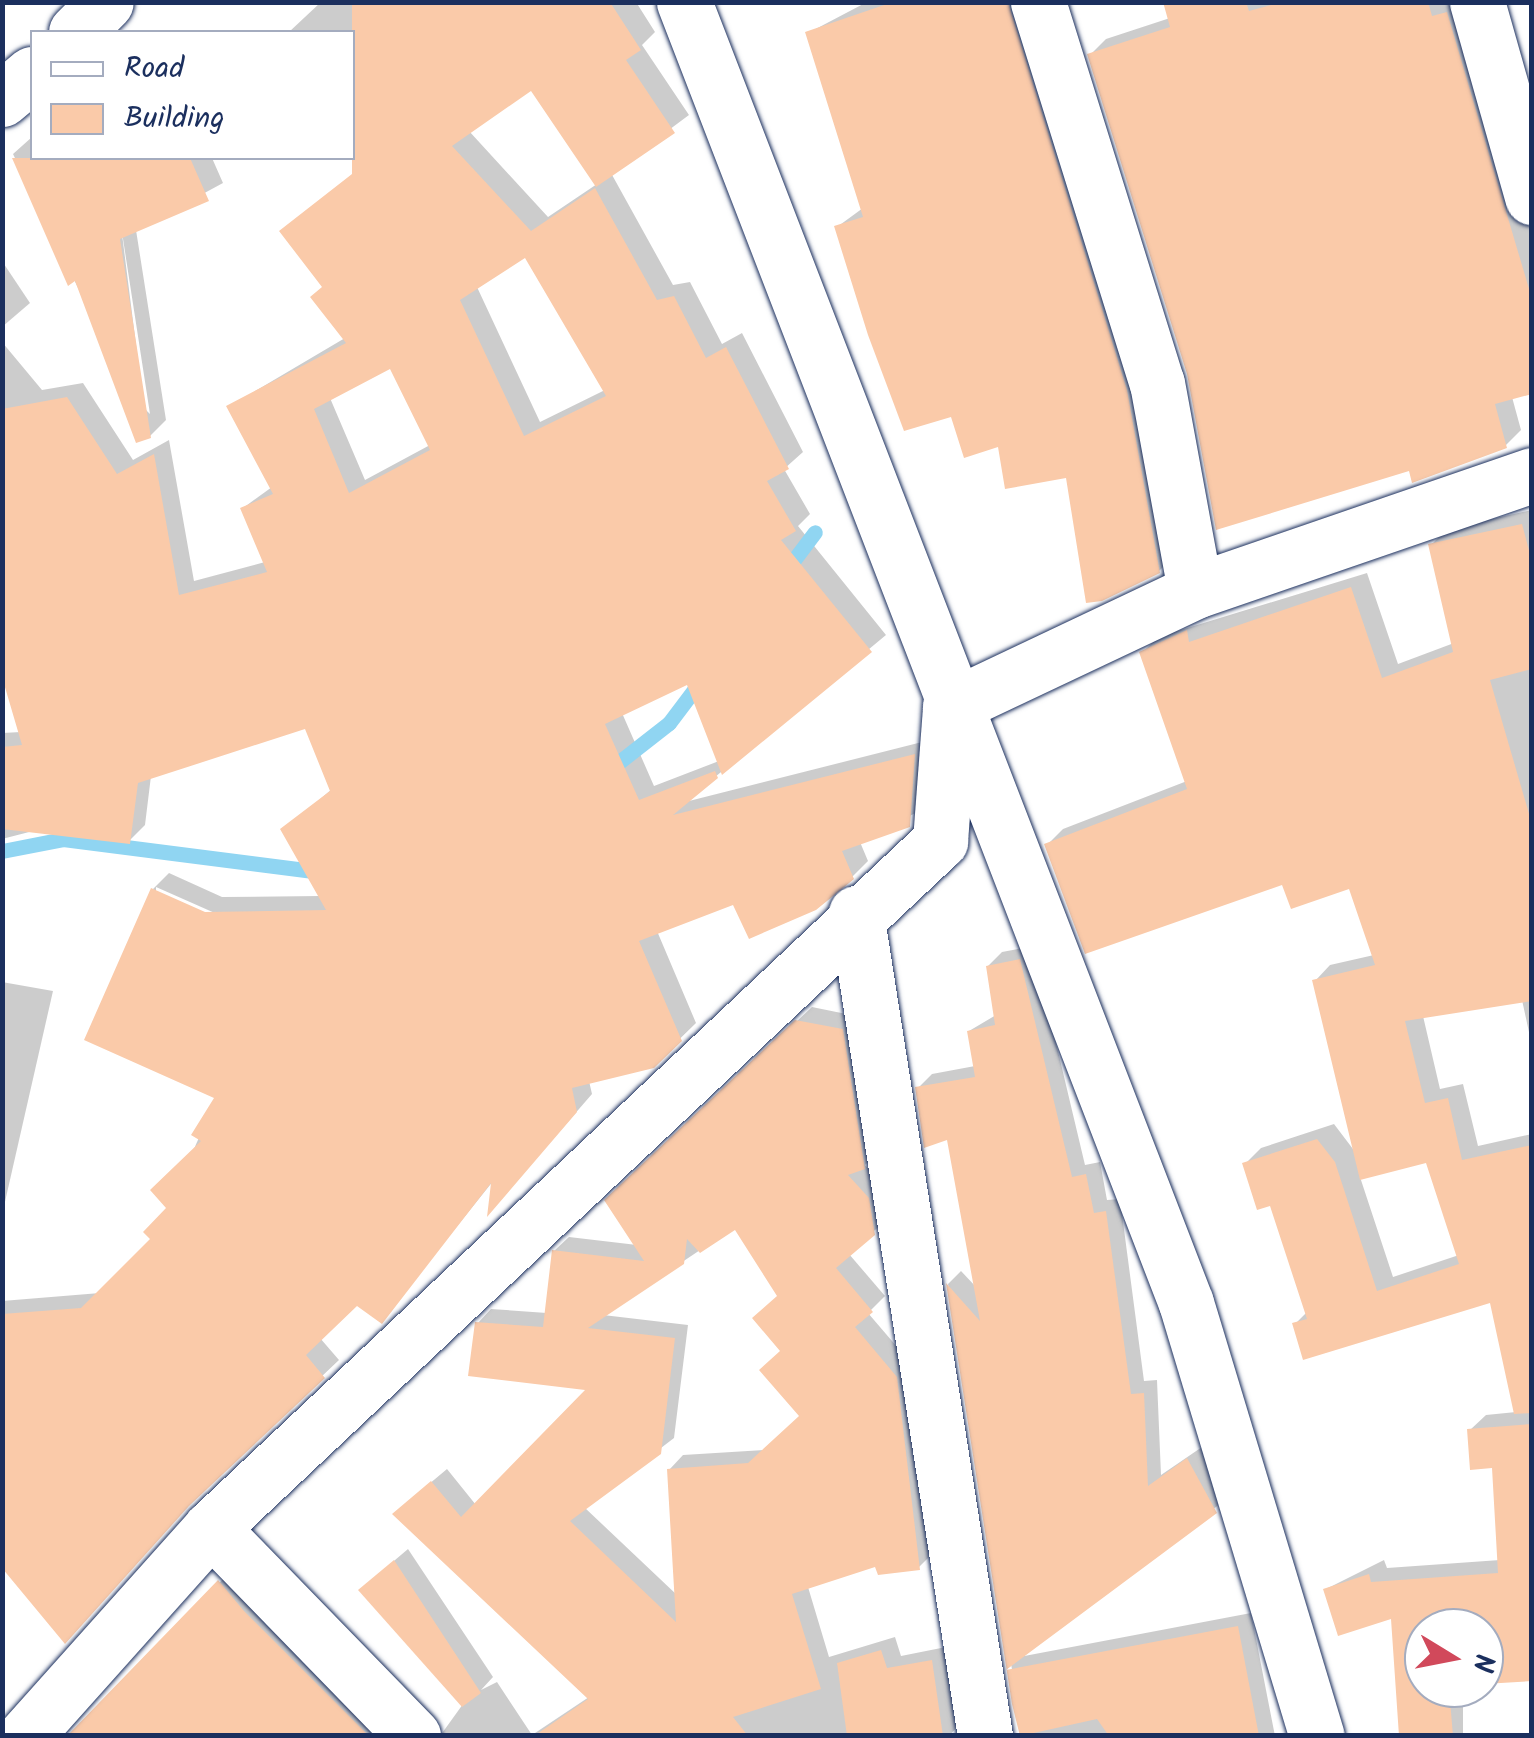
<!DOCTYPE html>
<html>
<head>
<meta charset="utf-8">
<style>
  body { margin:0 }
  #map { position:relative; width:1534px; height:1738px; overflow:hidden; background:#fff; font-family:Kalam,sans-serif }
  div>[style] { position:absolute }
  .shadow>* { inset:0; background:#0003 }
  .stream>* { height:15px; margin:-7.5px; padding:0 7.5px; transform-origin:7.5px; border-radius:7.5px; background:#90d5f2 }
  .building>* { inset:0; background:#facaa9 }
  .roads { filter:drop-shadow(0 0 2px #1b2f5e) drop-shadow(0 0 2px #1b2f5e) }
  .minor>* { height:55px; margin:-27.5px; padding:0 27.5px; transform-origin:27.5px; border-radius:27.5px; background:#fff }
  span { translate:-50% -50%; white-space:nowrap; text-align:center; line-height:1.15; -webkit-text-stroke:10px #fff; paint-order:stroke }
  .frame { position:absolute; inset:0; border:5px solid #1b2f5e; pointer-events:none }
  .legend { position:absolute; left:30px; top:30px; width:325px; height:130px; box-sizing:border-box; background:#fff; border:2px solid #a4acbf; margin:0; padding:12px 18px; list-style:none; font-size:30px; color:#1b2f5e }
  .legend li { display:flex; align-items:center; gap:20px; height:50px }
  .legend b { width:50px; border:2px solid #a4acbf }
  .north { position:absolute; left:1404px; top:1608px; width:100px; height:100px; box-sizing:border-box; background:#fff; border:2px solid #a4acbf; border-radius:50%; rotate:100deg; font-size:28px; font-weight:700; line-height:40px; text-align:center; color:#1b2f5e }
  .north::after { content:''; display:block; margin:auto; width:35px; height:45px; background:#d1495b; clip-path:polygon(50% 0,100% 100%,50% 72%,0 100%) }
</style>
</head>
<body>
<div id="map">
  <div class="shadow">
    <i style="clip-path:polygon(evenodd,321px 2px,636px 2px,655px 32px,642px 45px,689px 115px,611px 173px,673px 285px,690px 282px,722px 344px,742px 333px,803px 452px,784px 469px,810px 514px,798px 526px,886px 635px,685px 802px,930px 740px,925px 808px,860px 842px,868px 861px,852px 877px,735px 902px,657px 931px,696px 1023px,652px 1066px,589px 1081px,592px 1094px,502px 1198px,494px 1180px,382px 1320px,356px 1303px,320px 1338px,339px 1360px,199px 1493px,2px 1564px,2px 1301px,100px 1293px,154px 1239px,217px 1097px,153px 889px,169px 873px,222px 897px,320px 896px,284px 830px,332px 789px,306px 726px,151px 776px,145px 825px,129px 841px,37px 830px,2px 839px,2px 733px,21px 732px,2px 668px,2px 342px,42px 390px,83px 383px,133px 460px,169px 440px,194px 581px,265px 562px,243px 508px,272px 487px,230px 406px,345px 338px,324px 286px,283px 231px,370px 160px,352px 32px,289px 32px,321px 2px,532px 88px,597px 184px,548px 217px,469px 131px,532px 88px,321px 2px,525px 255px,605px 390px,540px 422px,477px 287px,525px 255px,321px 2px,391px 366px,430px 445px,365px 480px,330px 398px,391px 366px,321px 2px,688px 682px,719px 761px,654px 786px,622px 713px,688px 682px,321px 2px,156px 887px,217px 914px,215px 919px,156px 893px,156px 887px)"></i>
    <i style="clip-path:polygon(867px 2px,1025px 2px,1141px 374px,1175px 555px,1159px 571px,1068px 475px,953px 414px,837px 227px,863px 208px,808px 33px)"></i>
    <i style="clip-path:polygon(1165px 2px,1464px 2px,1532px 206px,1532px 392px,1512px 397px,1521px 430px,1505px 446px,1411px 468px,1189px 373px,1090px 55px,1106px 39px,1170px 18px)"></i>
    <i style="clip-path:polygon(evenodd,32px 137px,32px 158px,212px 158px,223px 183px,136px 230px,166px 420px,150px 436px,13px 154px,32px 137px,121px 226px,150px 414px,144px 408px,121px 226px)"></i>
    <i style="clip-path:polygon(2px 261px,30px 303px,2px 327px)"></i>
    <i style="clip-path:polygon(evenodd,1532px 510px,1532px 1046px,1522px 1000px,1423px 1016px,1440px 1089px,1463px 1084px,1478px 1146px,1532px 1134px,1532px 1676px,1484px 1681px,1484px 1628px,1424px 1628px,1424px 1688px,1463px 1688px,1463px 1736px,1401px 1736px,1393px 1616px,1326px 1589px,1384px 1560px,1387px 1568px,1500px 1560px,1494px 1465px,1470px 1430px,1486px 1415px,1516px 1412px,1492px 1300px,1295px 1324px,1307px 1312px,1272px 1202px,1245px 1164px,1261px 1148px,1334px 1124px,1356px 1153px,1315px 981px,1330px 965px,1374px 955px,1350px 886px,1047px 845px,1063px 829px,1187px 781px,1142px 653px,1158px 637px,1367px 573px,1398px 664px,1454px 643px,1431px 545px,1447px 529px,1532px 510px,1428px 1160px,1459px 1255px,1393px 1277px,1360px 1177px,1428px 1160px)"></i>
    <i style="clip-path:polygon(1033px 946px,1085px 1165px,1100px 1162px,1107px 1200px,1120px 1199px,1144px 1381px,1157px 1380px,1161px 1475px,1202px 1447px,1229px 1497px,1019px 1657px,1251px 1613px,1275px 1736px,1023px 1736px,948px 1284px,961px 1271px,977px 1288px,949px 1136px,918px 1088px,932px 1074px,975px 1066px,969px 1031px,996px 1015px,988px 966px,1002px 952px)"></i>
    <i style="clip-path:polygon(2px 982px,53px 991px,2px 1215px)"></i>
    <i style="clip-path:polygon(evenodd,812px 1007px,856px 1016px,877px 1153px,865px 1165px,882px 1184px,888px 1218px,849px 1254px,885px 1296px,868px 1313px,910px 1362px,933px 1553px,919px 1567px,877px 1564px,808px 1587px,829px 1657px,895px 1637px,901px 1656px,946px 1647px,957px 1727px,949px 1736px,440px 1736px,463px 1704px,375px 1577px,408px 1549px,493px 1677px,481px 1690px,497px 1682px,532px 1735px,589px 1697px,410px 1500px,447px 1469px,476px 1505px,591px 1388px,477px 1324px,491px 1309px,547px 1313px,554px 1251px,569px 1237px,637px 1245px,622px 1186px,812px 1007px,736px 1226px,780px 1295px,782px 1350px,802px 1416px,764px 1450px,683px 1455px,669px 1470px,677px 1595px,584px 1507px,674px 1438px,688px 1325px,603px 1315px,736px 1226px)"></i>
    <i style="clip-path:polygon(234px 1568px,401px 1736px,69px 1736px)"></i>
  </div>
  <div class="stream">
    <i style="left:784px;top:573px;width:51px;rotate:-52.9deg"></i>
    <i style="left:605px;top:773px;width:81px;rotate:-38deg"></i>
    <i style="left:669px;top:723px;width:56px;rotate:-52.9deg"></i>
    <i style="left:2px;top:851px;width:62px;rotate:-11.1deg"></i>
    <i style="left:63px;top:839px;width:260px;rotate:7.3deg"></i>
  </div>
  <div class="building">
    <i style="clip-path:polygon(evenodd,352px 2px,610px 2px,641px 50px,626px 60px,675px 133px,596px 187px,531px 91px,452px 146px,531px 231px,595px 188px,657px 300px,674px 296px,706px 358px,726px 347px,789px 469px,767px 481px,796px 531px,781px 540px,872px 652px,722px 775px,687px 685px,605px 724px,639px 800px,715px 771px,718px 778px,673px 815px,915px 754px,910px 827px,842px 851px,854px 879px,816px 910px,749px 939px,733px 905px,639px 941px,682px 1041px,654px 1068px,572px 1088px,577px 1112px,487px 1217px,491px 1183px,382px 1324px,357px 1306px,306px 1355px,325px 1378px,189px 1506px,65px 1644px,2px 1568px,2px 1314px,81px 1308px,150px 1239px,143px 1232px,166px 1208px,150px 1190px,201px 1141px,191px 1135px,214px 1098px,84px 1040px,151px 888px,205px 912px,326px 910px,280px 829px,330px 791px,305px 729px,138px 783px,130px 844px,2px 829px,2px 747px,22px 745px,2px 677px,2px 409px,67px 397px,117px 474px,154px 454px,179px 595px,267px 572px,240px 508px,273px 494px,226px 406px,346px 343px,310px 297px,322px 287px,279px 231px,352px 174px,352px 2px,525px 258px,606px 396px,524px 436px,460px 300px,525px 258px,352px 2px,390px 369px,430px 450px,349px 493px,314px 409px,390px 369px)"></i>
    <i style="clip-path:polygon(893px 2px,1008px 2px,1127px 390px,1160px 573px,1102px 601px,1086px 603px,1066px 478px,1005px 489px,998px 447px,964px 458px,951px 417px,904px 431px,868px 335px,834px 226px,863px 217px,805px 32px)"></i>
    <i style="clip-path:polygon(1163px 2px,1246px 2px,1249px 11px,1282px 2px,1428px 2px,1432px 16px,1447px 12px,1532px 299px,1532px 394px,1495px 404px,1507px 448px,1412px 483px,1409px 471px,1216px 530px,1187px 374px,1087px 54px,1170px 27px)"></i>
    <i style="clip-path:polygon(12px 158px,190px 158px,209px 201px,120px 239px,151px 438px,136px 443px,75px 281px,68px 286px)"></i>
    <i style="clip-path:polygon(1522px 524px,1532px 562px,1532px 669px,1490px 680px,1532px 824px,1532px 1001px,1405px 1021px,1425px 1103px,1448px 1098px,1462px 1160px,1532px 1145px,1532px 1413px,1514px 1414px,1490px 1303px,1303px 1360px,1292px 1323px,1307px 1319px,1270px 1206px,1257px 1210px,1242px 1163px,1317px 1139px,1335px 1162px,1377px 1291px,1459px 1264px,1426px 1163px,1360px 1180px,1312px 980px,1375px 965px,1349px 889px,1291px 909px,1282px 885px,1085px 954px,1044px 844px,1187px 789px,1139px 652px,1187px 630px,1189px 642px,1351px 587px,1382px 678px,1453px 652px,1428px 544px)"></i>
    <i style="clip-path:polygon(1020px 959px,1072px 1177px,1086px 1174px,1094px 1213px,1106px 1211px,1131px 1394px,1144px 1393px,1148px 1486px,1187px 1458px,1217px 1513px,1006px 1670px,1238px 1626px,1259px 1736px,1109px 1736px,1097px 1719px,1020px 1736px,1012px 1704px,946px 1283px,980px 1321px,947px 1140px,924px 1148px,915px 1087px,975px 1077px,967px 1031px,995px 1025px,986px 966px)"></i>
    <i style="clip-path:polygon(evenodd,795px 1020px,843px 1029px,865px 1169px,848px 1175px,869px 1198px,875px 1235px,836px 1268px,873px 1312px,855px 1327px,897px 1377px,920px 1570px,878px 1575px,875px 1567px,792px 1594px,821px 1689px,733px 1717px,748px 1736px,534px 1736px,588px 1699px,392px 1514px,431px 1481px,461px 1517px,585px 1390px,468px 1376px,475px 1322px,543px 1327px,552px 1250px,644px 1261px,604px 1200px,795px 1020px,735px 1230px,777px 1296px,752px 1318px,780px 1351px,759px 1370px,799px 1416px,748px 1463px,667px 1469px,676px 1622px,570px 1521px,661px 1454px,675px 1338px,588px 1328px,684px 1264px,687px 1239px,700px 1253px,735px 1230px)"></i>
    <i style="clip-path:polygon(1532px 1424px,1532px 1681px,1484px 1684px,1484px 1628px,1424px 1628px,1424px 1688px,1449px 1688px,1453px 1736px,1399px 1736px,1391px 1619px,1338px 1636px,1323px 1589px,1369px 1574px,1371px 1582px,1498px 1573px,1492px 1468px,1470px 1470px,1467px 1429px)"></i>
    <i style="clip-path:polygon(394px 1560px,481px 1693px,462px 1707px,358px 1590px)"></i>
    <i style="clip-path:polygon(218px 1580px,244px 1611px,369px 1736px,67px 1736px)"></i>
    <i style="clip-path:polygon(881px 1650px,887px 1668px,932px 1660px,943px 1736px,847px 1736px,837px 1663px)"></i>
  </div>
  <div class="roads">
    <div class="minor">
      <i style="left:684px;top:2px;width:1394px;rotate:68.9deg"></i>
      <i style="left:1186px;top:1303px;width:452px;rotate:73.2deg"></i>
      <i style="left:1038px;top:2px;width:399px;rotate:72.7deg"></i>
      <i style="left:1157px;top:383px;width:211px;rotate:79.6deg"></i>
      <i style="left:1477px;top:2px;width:203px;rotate:74.2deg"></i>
      <i style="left:76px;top:32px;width:42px;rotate:-45deg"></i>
      <i style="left:2px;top:99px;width:39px;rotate:-40deg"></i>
      <i style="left:856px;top:913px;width:833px;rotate:81.09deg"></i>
      <i style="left:211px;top:1528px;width:290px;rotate:45.8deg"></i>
      <i style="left:25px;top:1736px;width:279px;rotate:-48.2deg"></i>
      <i style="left:211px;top:1528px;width:1002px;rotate:-43.3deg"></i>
      <i style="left:940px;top:841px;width:134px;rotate:-85.7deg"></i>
      <i style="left:950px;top:707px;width:271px;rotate:-25.3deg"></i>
      <i style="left:1195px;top:591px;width:356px;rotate:-19deg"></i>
    </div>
  </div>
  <div class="frame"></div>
  <ul class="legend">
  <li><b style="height:12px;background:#fff"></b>Road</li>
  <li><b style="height:28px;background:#facaa9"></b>Building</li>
  </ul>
  <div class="north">N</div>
</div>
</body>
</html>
